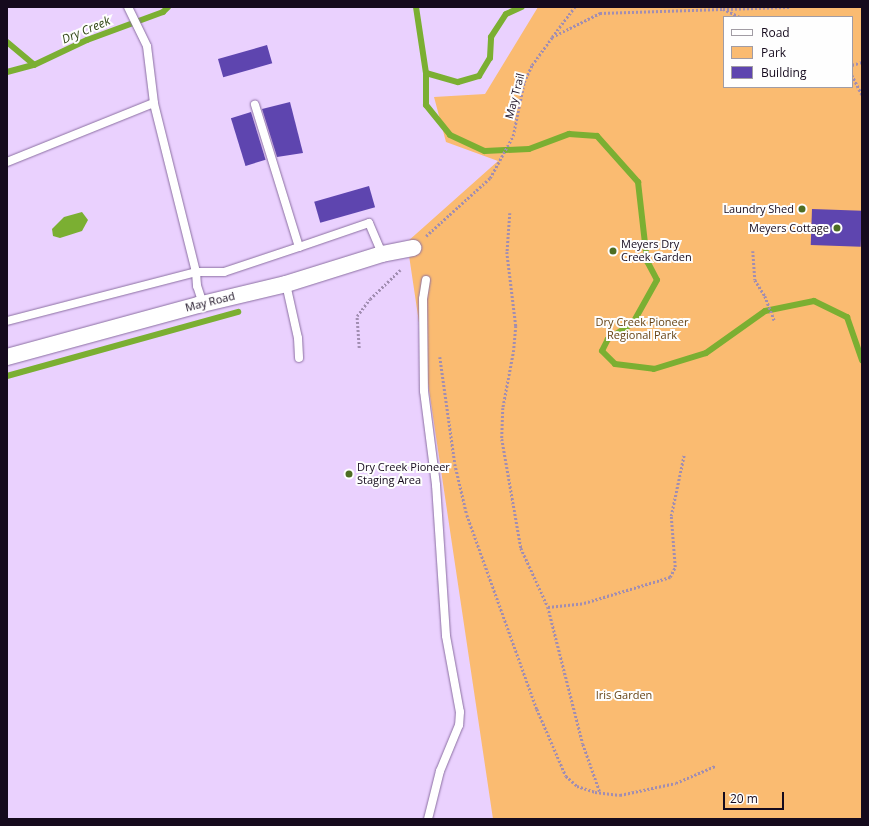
<!DOCTYPE html>
<html>
<head>
<meta charset="utf-8">
<style>
  body { margin:0 }
  #map { position:relative; width:869px; height:826px; overflow:hidden; background:#ead1fe; font-family:"Open Sans",sans-serif }
  div>[style] { position:absolute }
  .green>* { inset:0; background:#fabb71 }
  .water>* { inset:0; background:#7baf32 }
  .stream>* { height:6px; margin:-3px; padding:0 3px; transform-origin:3px; border-radius:3px; background:#7baf32 }
  .building>* { inset:0; background:#5e45af; transform-origin:0 0 }
  .path>* { height:2.5px; margin-top:-1.25px; transform-origin:0; background:repeating-linear-gradient(90deg,#a18db1 0 2px,transparent 0 4px) }
  .roads { filter:drop-shadow(0 0 1px #8b6fa2) drop-shadow(0 0 1px #8b6fa2) }
  .service>* { height:8px; margin:-4px; padding:0 4px; transform-origin:4px; border-radius:4px; background:#fff }
  .minor>* { height:16px; margin:-8px; padding:0 8px; transform-origin:8px; border-radius:8px; background:#fff }
  .dots>* { width:11px; height:11px; translate:-50% -50%; box-sizing:border-box; border:2px solid #fefefe; border-radius:50% }
  span { translate:-50% -50%; white-space:nowrap; text-align:center; line-height:1.15; -webkit-text-stroke:4px #fefefe; paint-order:stroke }
  .street-label { font-size:11px; color:#150a1d }
  .poi-label { font-size:11px; color:#150a1d }
  .right { translate:-100% -50%; text-align:right }
  .left { translate:0 -50%; text-align:left }
  .park-label { font-size:11px; color:#674416 }
  .water-label { font-size:12px; color:#334818; font-style:italic }
  .frame { position:absolute; inset:0; border:8px solid #150a1d; pointer-events:none }
  .legend { position:absolute; left:723px; top:16px; width:130px; height:72px; box-sizing:border-box; background:#fefefe; border:1px solid #a19ca4; margin:0; padding:5px 7px; list-style:none; font-size:12px; color:#150a1d }
  .legend li { display:flex; align-items:center; gap:8px; height:20px }
  .legend b { width:20px; border:1px solid #a19ca4 }
  .scale { position:absolute; left:723px; top:792px; width:61px; height:18px; box-sizing:border-box; border:2px solid #150a1d; border-top:0; padding-left:5px; font-size:12px; line-height:14px; white-space:nowrap; color:#150a1d; -webkit-text-stroke:3px #fefefe; paint-order:stroke }
</style>
</head>
<body>
<div id="map">
  <div class="green">
    <i style="clip-path:polygon(evenodd,538px 7px,862px 7px,862px 819px,493px 819px,407px 242px,498px 161px,446px 142px,434px 97px,485px 94px,538px 7px,724px 17px,852px 17px,852px 87px,724px 87px,724px 17px)"></i>
  </div>
  <div class="water">
    <i style="clip-path:polygon(82px 212px,88px 220px,82px 231px,60px 238px,53px 236px,52px 229px,64px 217px)"></i>
  </div>
  <div class="stream">
    <i style="left:416px;top:7px;width:67px;rotate:81.4deg"></i>
    <i style="left:426px;top:73px;width:32px;rotate:90deg"></i>
    <i style="left:426px;top:105px;width:38px;rotate:51deg"></i>
    <i style="left:450px;top:135px;width:38px;rotate:25deg"></i>
    <i style="left:485px;top:151px;width:44px;rotate:-2.6deg"></i>
    <i style="left:529px;top:149px;width:43px;rotate:-20.6deg"></i>
    <i style="left:569px;top:134px;width:28px;rotate:4deg"></i>
    <i style="left:597px;top:136px;width:62px;rotate:48.3deg"></i>
    <i style="left:638px;top:182px;width:80px;rotate:83.5deg"></i>
    <i style="left:647px;top:261px;width:21px;rotate:62deg"></i>
    <i style="left:657px;top:280px;width:49px;rotate:119.2deg"></i>
    <i style="left:633px;top:323px;width:30px;rotate:147deg"></i>
    <i style="left:608px;top:339px;width:13px;rotate:117deg"></i>
    <i style="left:602px;top:351px;width:18px;rotate:45deg"></i>
    <i style="left:615px;top:364px;width:39px;rotate:7deg"></i>
    <i style="left:654px;top:369px;width:54px;rotate:-17.1deg"></i>
    <i style="left:706px;top:353px;width:72px;rotate:-35.4deg"></i>
    <i style="left:765px;top:311px;width:50px;rotate:-11.5deg"></i>
    <i style="left:814px;top:301px;width:37px;rotate:26deg"></i>
    <i style="left:847px;top:317px;width:46px;rotate:70.8deg"></i>
    <i style="left:7px;top:42px;width:35px;rotate:40deg"></i>
    <i style="left:7px;top:72px;width:28px;rotate:-15deg"></i>
    <i style="left:34px;top:65px;width:59px;rotate:-25.3deg"></i>
    <i style="left:87px;top:40px;width:81px;rotate:-20.2deg"></i>
    <i style="left:163px;top:12px;width:7px;rotate:-45deg"></i>
    <i style="left:426px;top:73px;width:33px;rotate:16deg"></i>
    <i style="left:458px;top:82px;width:22px;rotate:-16deg"></i>
    <i style="left:479px;top:76px;width:21px;rotate:-59deg"></i>
    <i style="left:490px;top:58px;width:21px;rotate:-87deg"></i>
    <i style="left:491px;top:37px;width:27px;rotate:-57deg"></i>
    <i style="left:506px;top:14px;width:17px;rotate:-24deg"></i>
    <i style="left:7px;top:376px;width:240px;rotate:-15.5deg"></i>
  </div>
  <div class="building">
    <i style="left:267px;top:45px;width:19px;height:51px;rotate:74deg"></i>
    <i style="clip-path:polygon(290px 102px,303px 153px,277px 157px,262px 109px)"></i>
    <i style="left:251px;top:112px;width:50px;height:21px;rotate:73deg"></i>
    <i style="left:369px;top:186px;width:22px;height:57px;rotate:74deg"></i>
    <i style="left:812px;top:209px;width:50px;height:36px;rotate:2deg"></i>
  </div>
  <div class="path">
    <i style="left:723px;top:9px;width:67px;rotate:-1.7deg"></i>
    <i style="left:552px;top:37px;width:38px;rotate:-53deg"></i>
    <i style="left:852px;top:65px;width:10px;rotate:-17deg"></i>
    <i style="left:852px;top:75px;width:22px;rotate:63deg"></i>
    <i style="left:510px;top:213px;width:39px;rotate:94deg"></i>
    <i style="left:507px;top:252px;width:75px;rotate:83.1deg"></i>
    <i style="left:516px;top:326px;width:24px;rotate:95deg"></i>
    <i style="left:514px;top:350px;width:59px;rotate:100.7deg"></i>
    <i style="left:503px;top:408px;width:31px;rotate:92deg"></i>
    <i style="left:502px;top:439px;width:111px;rotate:80.1deg"></i>
    <i style="left:521px;top:548px;width:65px;rotate:65.4deg"></i>
    <i style="left:548px;top:607px;width:141px;rotate:75.7deg"></i>
    <i style="left:583px;top:744px;width:51px;rotate:70.5deg"></i>
    <i style="left:426px;top:236px;width:86px;rotate:-42.2deg"></i>
    <i style="left:490px;top:178px;width:48px;rotate:-61.3deg"></i>
    <i style="left:513px;top:136px;width:55px;rotate:-78.5deg"></i>
    <i style="left:524px;top:82px;width:19px;rotate:-65deg"></i>
    <i style="left:532px;top:65px;width:34px;rotate:-54deg"></i>
    <i style="left:552px;top:37px;width:54px;rotate:-26.6deg"></i>
    <i style="left:600px;top:13px;width:123px;rotate:-1.9deg"></i>
    <i style="left:723px;top:9px;width:19px;rotate:25deg"></i>
    <i style="left:753px;top:251px;width:29px;rotate:86deg"></i>
    <i style="left:755px;top:280px;width:19px;rotate:58deg"></i>
    <i style="left:765px;top:296px;width:26px;rotate:69deg"></i>
    <i style="left:359px;top:348px;width:32px;rotate:-94deg"></i>
    <i style="left:357px;top:316px;width:21px;rotate:-53deg"></i>
    <i style="left:370px;top:299px;width:42px;rotate:-44deg"></i>
    <i style="left:440px;top:357px;width:108px;rotate:82deg"></i>
    <i style="left:455px;top:464px;width:52px;rotate:76.8deg"></i>
    <i style="left:467px;top:515px;width:206px;rotate:70.2deg"></i>
    <i style="left:537px;top:709px;width:73px;rotate:66.6deg"></i>
    <i style="left:566px;top:776px;width:15px;rotate:42deg"></i>
    <i style="left:577px;top:786px;width:19px;rotate:18deg"></i>
    <i style="left:595px;top:792px;width:25px;rotate:7deg"></i>
    <i style="left:620px;top:795px;width:57px;rotate:-12.1deg"></i>
    <i style="left:676px;top:783px;width:43px;rotate:-23.6deg"></i>
    <i style="left:548px;top:607px;width:36px;rotate:-6deg"></i>
    <i style="left:584px;top:603px;width:90px;rotate:-16.8deg"></i>
    <i style="left:670px;top:577px;width:11px;rotate:-63deg"></i>
    <i style="left:675px;top:567px;width:51px;rotate:-94.5deg"></i>
    <i style="left:671px;top:516px;width:62px;rotate:-78deg"></i>
  </div>
  <div class="roads">
    <div class="service">
      <i style="left:7px;top:162px;width:158px;rotate:-21.9deg"></i>
      <i style="left:299px;top:247px;width:74px;rotate:-18.9deg"></i>
      <i style="left:369px;top:223px;width:34px;rotate:67deg"></i>
      <i style="left:426px;top:280px;width:19px;rotate:99deg"></i>
      <i style="left:423px;top:299px;width:92px;rotate:89.4deg"></i>
      <i style="left:424px;top:391px;width:95px;rotate:82.7deg"></i>
      <i style="left:436px;top:485px;width:151px;rotate:86.2deg"></i>
      <i style="left:446px;top:636px;width:77px;rotate:79.6deg"></i>
      <i style="left:460px;top:712px;width:13px;rotate:94deg"></i>
      <i style="left:459px;top:725px;width:50px;rotate:112.4deg"></i>
      <i style="left:440px;top:771px;width:49px;rotate:104deg"></i>
      <i style="left:286px;top:284px;width:55px;rotate:77.5deg"></i>
      <i style="left:298px;top:338px;width:20px;rotate:87deg"></i>
      <i style="left:203px;top:304px;width:19px;rotate:-108deg"></i>
      <i style="left:197px;top:286px;width:14px;rotate:-94deg"></i>
      <i style="left:196px;top:272px;width:28px"></i>
      <i style="left:224px;top:272px;width:79px;rotate:-18.4deg"></i>
      <i style="left:299px;top:247px;width:149px;rotate:-107.2deg"></i>
      <i style="left:7px;top:321px;width:195px;rotate:-14.5deg"></i>
      <i style="left:196px;top:272px;width:174px;rotate:-104deg"></i>
      <i style="left:154px;top:103px;width:57px;rotate:-97deg"></i>
      <i style="left:147px;top:46px;width:43px;rotate:-116deg"></i>
    </div>
    <div class="minor">
      <i style="left:7px;top:357px;width:198px;rotate:-15.2deg"></i>
      <i style="left:198px;top:305px;width:90px;rotate:-13.4deg"></i>
      <i style="left:286px;top:284px;width:101px;rotate:-17.4deg"></i>
      <i style="left:382px;top:254px;width:32px;rotate:-11deg"></i>
    </div>
  </div>
  <div class="dots">
    <i style="left:802px;top:209px;background:#4d6d23"></i>
    <i style="left:837px;top:228px;background:#4d6d23"></i>
    <i style="left:613px;top:251px;background:#4d6d23"></i>
    <i style="left:349px;top:474px;background:#4d6d23"></i>
  </div>
  <div class="street-label">
    <span style="left:515px;top:96px;rotate:-75deg">May Trail</span>
    <span style="left:210px;top:302px;rotate:-14deg">May Road</span>
  </div>
  <div class="poi-label">
    <span class="right" style="left:794px;top:209px">Laundry Shed</span>
    <span class="right" style="left:829px;top:228px">Meyers Cottage</span>
    <span class="left" style="left:621px;top:251px">Meyers Dry<br>Creek Garden</span>
    <span class="left" style="left:357px;top:474px">Dry Creek Pioneer<br>Staging Area</span>
  </div>
  <div class="park-label">
    <span style="left:642px;top:329px">Dry Creek Pioneer<br>Regional Park</span>
    <span style="left:624px;top:695px">Iris Garden</span>
  </div>
  <div class="water-label">
    <span style="left:86px;top:30px;rotate:-23deg">Dry Creek</span>
  </div>
  <div class="frame"></div>
  <ul class="legend">
  <li><b style="height:5px;background:#fff"></b>Road</li>
  <li><b style="height:11px;background:#fabb71"></b>Park</li>
  <li><b style="height:11px;background:#5e45af"></b>Building</li>
  </ul>
  <div class="scale">20 m</div>
</div>
</body>
</html>
